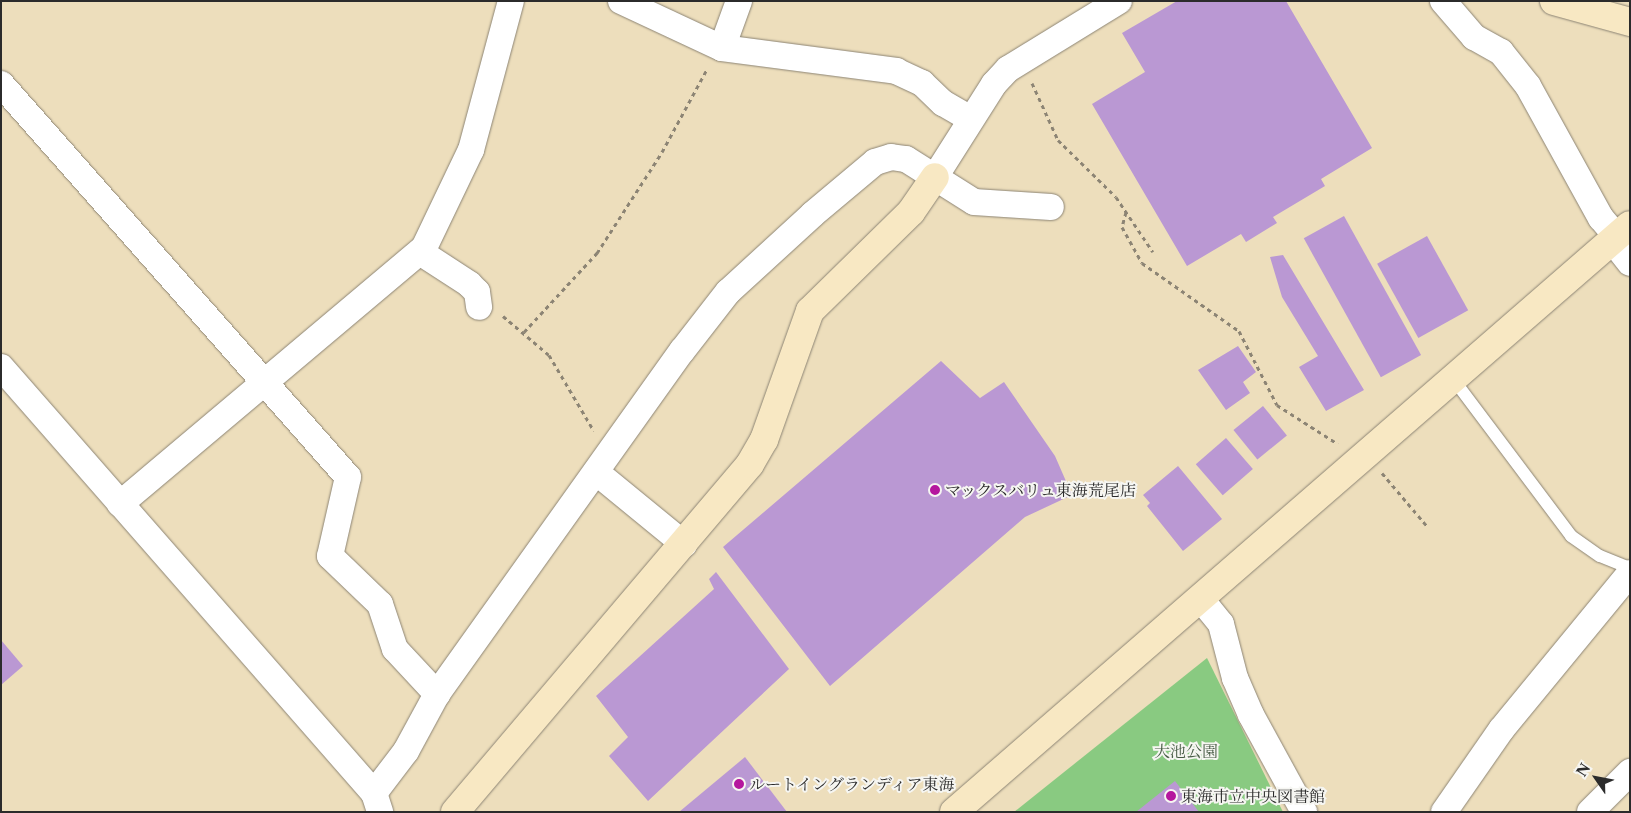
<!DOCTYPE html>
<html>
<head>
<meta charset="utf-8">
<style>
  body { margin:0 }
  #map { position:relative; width:1631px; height:813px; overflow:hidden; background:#eddebc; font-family:"Libre Caslon Text","Noto Serif JP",serif }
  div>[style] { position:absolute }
  .green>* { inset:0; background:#89ca81 }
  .building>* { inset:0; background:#ba98d3; transform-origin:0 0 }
  .path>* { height:3px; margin-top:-1.5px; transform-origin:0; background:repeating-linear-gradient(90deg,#8c8474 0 4px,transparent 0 8px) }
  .roads { filter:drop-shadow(0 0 1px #8c8474) drop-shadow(0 0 1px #8c8474) }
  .lane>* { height:12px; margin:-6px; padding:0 6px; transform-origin:6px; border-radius:6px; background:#fff }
  .street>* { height:26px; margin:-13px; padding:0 13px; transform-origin:13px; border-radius:13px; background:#fff }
  .secondary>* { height:28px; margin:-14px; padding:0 14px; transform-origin:14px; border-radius:14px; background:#f8e8c3 }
  .dots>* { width:14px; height:14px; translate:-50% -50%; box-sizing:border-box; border:2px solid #f6f6f2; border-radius:50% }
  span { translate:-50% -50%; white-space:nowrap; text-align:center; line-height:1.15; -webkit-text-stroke:4px #f6f6f2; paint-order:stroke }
  .poi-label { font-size:16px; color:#2b2b2b }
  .left { translate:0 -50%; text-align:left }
  .park-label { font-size:16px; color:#475b45 }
  .frame { position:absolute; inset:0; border:2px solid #2b2b2b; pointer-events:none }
  .north { position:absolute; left:1571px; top:753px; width:50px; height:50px; -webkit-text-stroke:4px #f6f6f2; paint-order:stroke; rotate:303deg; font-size:14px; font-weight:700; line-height:20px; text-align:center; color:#2b2b2b }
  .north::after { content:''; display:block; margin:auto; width:18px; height:22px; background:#2b2b2b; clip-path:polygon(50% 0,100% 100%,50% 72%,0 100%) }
</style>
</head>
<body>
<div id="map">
  <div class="green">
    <i style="clip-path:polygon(1207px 658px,1283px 812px,1014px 812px)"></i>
  </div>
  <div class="building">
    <i style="clip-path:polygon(1177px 1px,1286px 1px,1372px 148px,1321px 179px,1325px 186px,1273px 217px,1277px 223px,1246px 242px,1241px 234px,1187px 266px,1092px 104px,1145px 72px,1122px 33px)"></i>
    <i style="left:1344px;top:216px;width:159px;height:46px;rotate:61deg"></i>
    <i style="left:1427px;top:236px;width:85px;height:57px;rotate:61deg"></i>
    <i style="clip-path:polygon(1283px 255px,1364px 390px,1326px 411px,1299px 367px,1318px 356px,1282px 297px,1270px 257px)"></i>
    <i style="clip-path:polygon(1238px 346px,1256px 372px,1243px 382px,1250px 393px,1226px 410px,1198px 370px)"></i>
    <i style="clip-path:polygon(941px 361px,980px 398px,1004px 382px,1055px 456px,1072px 495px,1025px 517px,830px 686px,723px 547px)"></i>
    <i style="left:1263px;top:406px;width:38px;height:38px;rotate:51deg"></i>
    <i style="left:1226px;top:438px;width:41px;height:40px;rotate:49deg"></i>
    <i style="clip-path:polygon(1178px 466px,1222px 519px,1183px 551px,1147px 506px,1150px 503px,1143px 495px)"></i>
    <i style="clip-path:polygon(716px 572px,789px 669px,648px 801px,609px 756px,628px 737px,596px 696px,714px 589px,709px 579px)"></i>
    <i style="clip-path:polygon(1px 640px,23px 666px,1px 685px)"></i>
    <i style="clip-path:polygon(745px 757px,787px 812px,679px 812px)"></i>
    <i style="clip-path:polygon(1175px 781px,1199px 812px,1136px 812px)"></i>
  </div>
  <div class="path">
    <i style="left:1032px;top:83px;width:63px;rotate:65.5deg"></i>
    <i style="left:1058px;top:140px;width:81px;rotate:44.5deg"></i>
    <i style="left:1116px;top:197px;width:66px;rotate:56.1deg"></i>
    <i style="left:1126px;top:212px;width:16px;rotate:105deg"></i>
    <i style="left:1122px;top:227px;width:41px;rotate:60.9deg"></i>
    <i style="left:1142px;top:263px;width:118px;rotate:35deg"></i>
    <i style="left:1239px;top:331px;width:83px;rotate:62.8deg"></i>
    <i style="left:1277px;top:405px;width:72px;rotate:32.6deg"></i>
    <i style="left:503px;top:316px;width:60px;rotate:40.3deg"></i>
    <i style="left:549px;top:355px;width:88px;rotate:59.4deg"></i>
    <i style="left:524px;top:332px;width:108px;rotate:-47.3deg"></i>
    <i style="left:597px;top:253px;width:120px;rotate:-57.2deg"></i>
    <i style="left:662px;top:152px;width:94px;rotate:-61.5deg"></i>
    <i style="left:1382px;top:473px;width:70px;rotate:49.7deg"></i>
  </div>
  <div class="roads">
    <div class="lane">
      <i style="left:1454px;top:380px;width:195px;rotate:53.1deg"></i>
      <i style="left:1571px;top:536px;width:35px;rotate:35deg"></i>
      <i style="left:1600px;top:556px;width:32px;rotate:22deg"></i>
    </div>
    <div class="street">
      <i style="left:621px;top:1px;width:111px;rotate:25deg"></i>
      <i style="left:722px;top:48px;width:176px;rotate:7.5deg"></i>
      <i style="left:896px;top:71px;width:29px;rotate:25deg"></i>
      <i style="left:922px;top:83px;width:29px;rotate:44deg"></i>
      <i style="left:943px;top:103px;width:32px;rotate:30deg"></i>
      <i style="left:1443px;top:1px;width:48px;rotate:49.3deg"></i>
      <i style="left:1474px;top:37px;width:31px;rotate:29deg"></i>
      <i style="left:1501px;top:52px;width:43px;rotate:51.5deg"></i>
      <i style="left:1528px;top:86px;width:151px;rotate:61.1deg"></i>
      <i style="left:1601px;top:218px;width:23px;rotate:50deg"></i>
      <i style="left:722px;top:48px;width:50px;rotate:-70.1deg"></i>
      <i style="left:1px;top:84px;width:524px;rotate:48.56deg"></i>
      <i style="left:348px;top:477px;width:81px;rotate:102.8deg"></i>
      <i style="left:330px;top:556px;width:69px;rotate:43.8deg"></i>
      <i style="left:380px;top:604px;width:47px;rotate:71.6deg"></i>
      <i style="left:395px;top:649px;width:62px;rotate:47deg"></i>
      <i style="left:935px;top:177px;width:110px;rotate:-57.6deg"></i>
      <i style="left:994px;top:84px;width:21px;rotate:-47deg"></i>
      <i style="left:1008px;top:69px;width:130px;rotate:-31.5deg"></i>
      <i style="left:1612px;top:240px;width:29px;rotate:52deg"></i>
      <i style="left:420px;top:252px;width:59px;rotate:33.1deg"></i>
      <i style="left:469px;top:284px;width:11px;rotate:45deg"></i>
      <i style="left:477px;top:292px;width:15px;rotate:82deg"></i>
      <i style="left:1px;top:367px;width:566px;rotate:48.8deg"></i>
      <i style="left:374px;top:793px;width:20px;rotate:72deg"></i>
      <i style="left:596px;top:472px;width:114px;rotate:39.3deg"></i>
      <i style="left:120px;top:504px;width:397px;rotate:-40.1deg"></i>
      <i style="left:424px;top:248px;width:109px;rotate:-64.4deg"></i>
      <i style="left:471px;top:150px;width:154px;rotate:-75deg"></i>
      <i style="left:1200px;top:598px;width:33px;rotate:51deg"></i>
      <i style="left:1221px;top:624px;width:56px;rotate:75.5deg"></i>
      <i style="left:1235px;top:678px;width:40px;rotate:66.6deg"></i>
      <i style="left:1251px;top:715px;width:111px;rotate:61.3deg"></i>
      <i style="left:374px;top:793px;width:53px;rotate:-52.7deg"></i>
      <i style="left:406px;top:751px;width:65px;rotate:-61.5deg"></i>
      <i style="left:437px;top:694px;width:422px;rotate:-54.5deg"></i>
      <i style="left:682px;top:351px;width:75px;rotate:-52.1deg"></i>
      <i style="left:728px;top:292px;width:115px;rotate:-42.5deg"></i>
      <i style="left:813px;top:214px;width:81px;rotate:-40deg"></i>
      <i style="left:875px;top:162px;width:17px;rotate:-17deg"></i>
      <i style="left:891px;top:157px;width:15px;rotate:8deg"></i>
      <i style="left:906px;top:159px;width:80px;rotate:32.3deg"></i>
      <i style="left:974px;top:202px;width:77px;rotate:3.7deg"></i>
      <i style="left:1444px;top:812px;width:100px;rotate:-55.2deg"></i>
      <i style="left:1501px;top:730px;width:203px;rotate:-50.6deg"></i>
      <i style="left:1590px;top:812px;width:57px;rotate:-45deg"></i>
    </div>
    <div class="secondary">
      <i style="left:1554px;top:1px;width:79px;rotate:15.4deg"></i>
      <i style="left:455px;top:812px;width:456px;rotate:-49.7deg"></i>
      <i style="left:750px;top:464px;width:28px;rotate:-60deg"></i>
      <i style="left:764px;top:440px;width:137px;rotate:-70.4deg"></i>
      <i style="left:810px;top:311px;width:141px;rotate:-44.4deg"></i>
      <i style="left:911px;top:212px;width:42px;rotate:-55.6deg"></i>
      <i style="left:954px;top:812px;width:895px;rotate:-40.97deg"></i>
    </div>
  </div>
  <div class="dots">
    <i style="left:935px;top:490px;background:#b5179e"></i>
    <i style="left:739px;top:784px;background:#b5179e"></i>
    <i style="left:1171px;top:796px;background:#b5179e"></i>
  </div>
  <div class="poi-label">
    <span class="left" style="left:945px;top:490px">マックスバリュ東海荒尾店</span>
    <span class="left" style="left:749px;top:784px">ルートイングランディア東海</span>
    <span class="left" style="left:1181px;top:796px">東海市立中央図書館</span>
  </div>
  <div class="park-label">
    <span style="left:1186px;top:751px">大池公園</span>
  </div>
  <div class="frame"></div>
  <div class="north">N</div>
</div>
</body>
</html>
